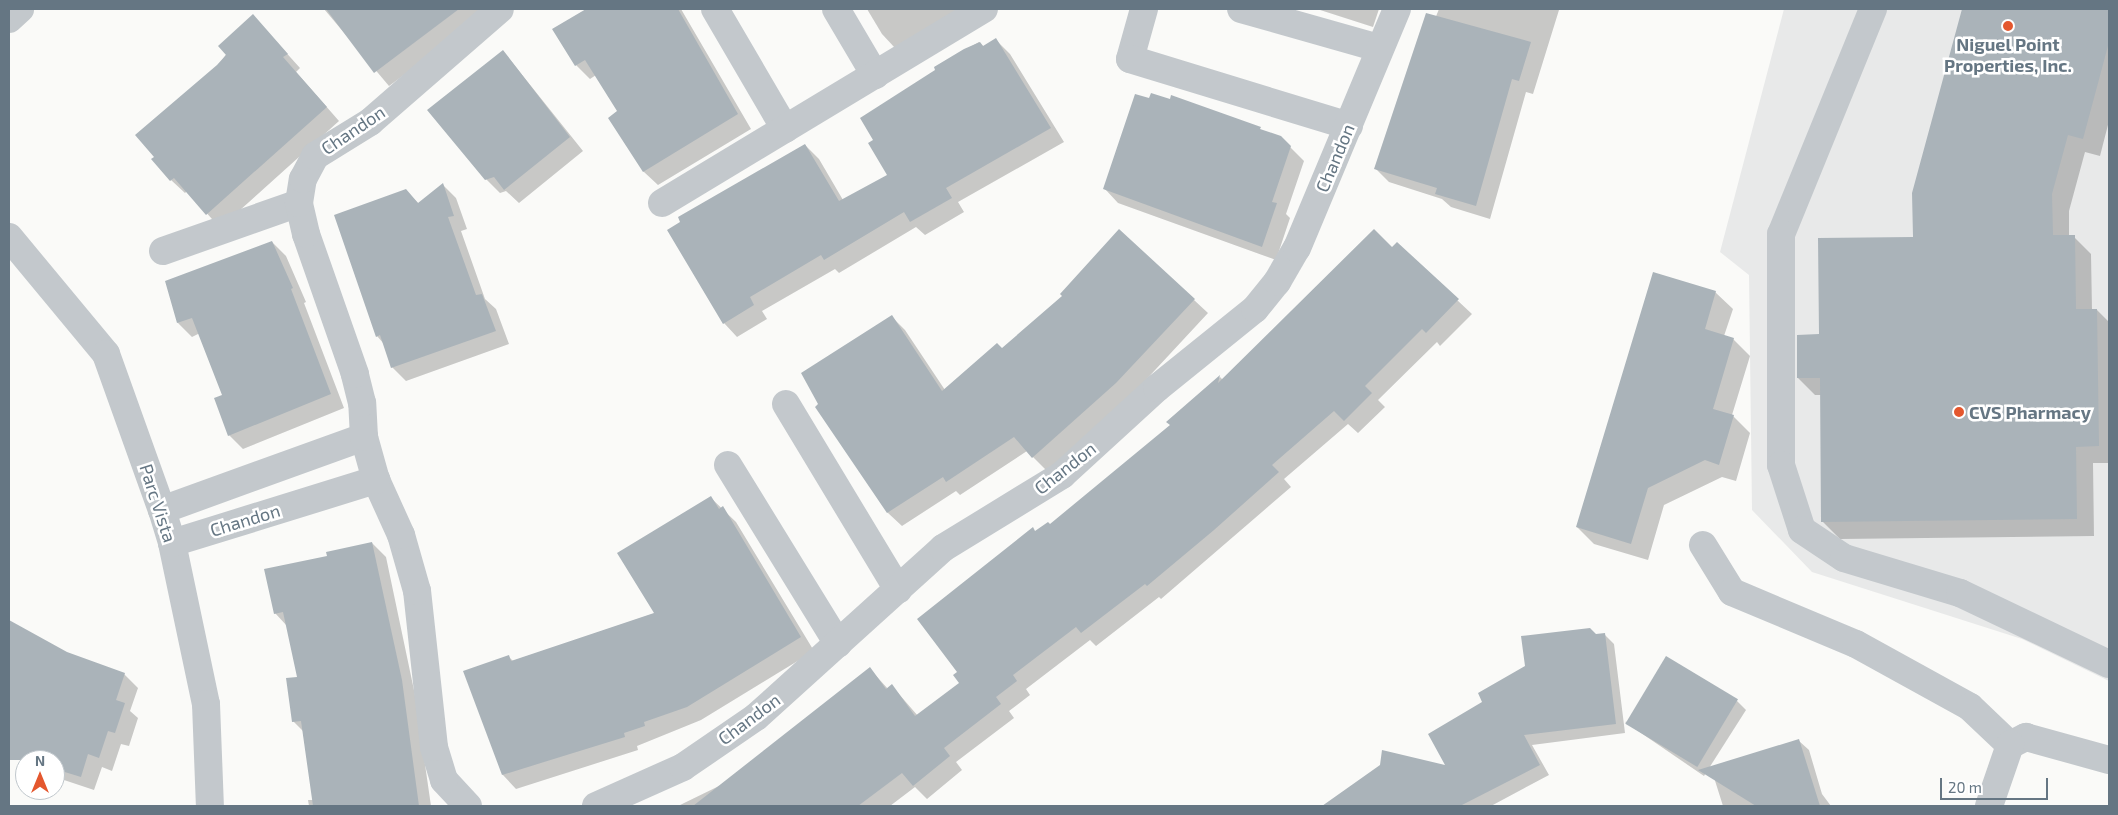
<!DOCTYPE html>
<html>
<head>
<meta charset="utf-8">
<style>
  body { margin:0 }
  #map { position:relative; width:2118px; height:815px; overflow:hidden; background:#fafaf8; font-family:"Exo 2",sans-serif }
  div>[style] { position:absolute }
  .built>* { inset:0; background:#e8e9e9 }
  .shadow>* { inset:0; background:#0003 }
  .building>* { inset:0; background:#aab3b9; transform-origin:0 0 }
  .minor>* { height:28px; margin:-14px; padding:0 14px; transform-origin:14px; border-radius:14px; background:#c3c8cc }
  .dots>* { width:14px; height:14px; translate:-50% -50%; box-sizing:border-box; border:2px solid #fff; border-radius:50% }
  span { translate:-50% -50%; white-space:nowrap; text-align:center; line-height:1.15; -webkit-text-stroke:5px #fff; paint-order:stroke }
  .poi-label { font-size:18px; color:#657683; font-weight:700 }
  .left { translate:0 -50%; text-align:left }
  .street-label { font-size:18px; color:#657683 }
  .frame { position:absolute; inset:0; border:10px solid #657683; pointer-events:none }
  .north { position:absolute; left:15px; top:750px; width:50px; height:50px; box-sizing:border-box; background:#fff; border:1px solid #c1c8cd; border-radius:50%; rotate:0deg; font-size:14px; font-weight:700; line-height:20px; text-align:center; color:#657683 }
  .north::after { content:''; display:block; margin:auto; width:18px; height:22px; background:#e4572e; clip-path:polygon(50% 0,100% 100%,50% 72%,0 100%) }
  .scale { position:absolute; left:1940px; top:778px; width:108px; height:22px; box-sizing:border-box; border:2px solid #657683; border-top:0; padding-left:6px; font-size:15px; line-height:18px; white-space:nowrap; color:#657683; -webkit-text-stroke:4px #fff; paint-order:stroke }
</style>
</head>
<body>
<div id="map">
  <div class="built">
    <i style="clip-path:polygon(1784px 9px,2109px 9px,2109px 681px,2022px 639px,1812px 572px,1752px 510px,1749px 275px,1720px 252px)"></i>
  </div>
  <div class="shadow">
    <i style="clip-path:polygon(324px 9px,493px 9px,389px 86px)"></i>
    <i style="clip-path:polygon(590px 9px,681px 9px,751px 129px,658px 185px,644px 172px,610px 118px,619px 112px,596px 75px,590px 79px,576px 65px,554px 30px)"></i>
    <i style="clip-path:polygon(867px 9px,970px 9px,895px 48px,882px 34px)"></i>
    <i style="clip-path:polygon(1317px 9px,1379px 9px,1373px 27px)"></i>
    <i style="clip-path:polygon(1439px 9px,1566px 9px,1559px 10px,1533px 94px,1526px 92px,1490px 219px,1451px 207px,1442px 199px,1389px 182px,1375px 168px)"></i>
    <i style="clip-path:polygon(1963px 9px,2109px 9px,2109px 121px,2100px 156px,2085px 152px,2069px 211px,2069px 237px,2074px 237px,2091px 254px,2092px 310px,2097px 310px,2109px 322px,2109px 463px,2093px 463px,2094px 536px,1840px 539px,1823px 522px,1821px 395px,1815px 395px,1798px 378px,1821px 335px,1914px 238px,1913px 193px)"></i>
    <i style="clip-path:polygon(253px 16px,300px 68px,296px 72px,339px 121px,220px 228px,187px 191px,185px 193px,171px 180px,218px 66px)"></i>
    <i style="clip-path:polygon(996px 40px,1010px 54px,1064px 142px,958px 202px,964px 212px,925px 235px,916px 227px,839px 273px,835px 269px,762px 311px,767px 319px,737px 337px,724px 323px,805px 145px,819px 159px,843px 200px,889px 176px,937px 70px,935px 67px,979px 42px,984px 47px)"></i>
    <i style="clip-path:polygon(503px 51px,583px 151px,519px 203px,506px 191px,500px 193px,486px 179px)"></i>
    <i style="clip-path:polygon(1149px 99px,1280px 137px,1304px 161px,1286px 214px,1290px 218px,1276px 260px,1118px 203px,1105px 189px)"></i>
    <i style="clip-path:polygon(443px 185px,456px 198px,467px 229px,461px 231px,485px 299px,496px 309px,509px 344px,406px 381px,392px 367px,384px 344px,377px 336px,406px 191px,419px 204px)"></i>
    <i style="clip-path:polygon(272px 242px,286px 256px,306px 302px,304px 303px,344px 408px,243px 449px,229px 435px,223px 396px,200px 333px,192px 337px,178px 323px,166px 282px)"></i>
    <i style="clip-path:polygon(1397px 244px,1472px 314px,1440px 346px,1437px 342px,1378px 400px,1385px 407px,1358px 433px,1348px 424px,1284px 479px,1291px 487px,1161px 599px,1159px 597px,1096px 646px,1090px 640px,1026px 689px,1030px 695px,1009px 711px,1014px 718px,956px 762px,962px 770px,927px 799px,915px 787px,890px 806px,777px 806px,747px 767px,870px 669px,888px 689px,892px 686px,918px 716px,961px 684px,959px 673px,1036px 532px,1051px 526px,1171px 425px,1168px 422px,1220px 377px,1223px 380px)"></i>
    <i style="clip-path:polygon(1715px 292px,1733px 309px,1724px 336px,1733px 339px,1750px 356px,1732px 415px,1750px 433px,1736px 481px,1722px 477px,1664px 505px,1648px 560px,1594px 544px,1577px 527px)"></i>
    <i style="clip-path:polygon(1194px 300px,1208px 313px,1130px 397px,1047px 471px,1027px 451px,960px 495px,956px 491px,902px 526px,888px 513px,817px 407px,891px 316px,905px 330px,945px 390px,1002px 349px)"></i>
    <i style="clip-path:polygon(711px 498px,736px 522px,814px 651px,701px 720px,637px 746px,638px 750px,516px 789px,503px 775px,508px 656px,513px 661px,656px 613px)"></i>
    <i style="clip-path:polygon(372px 543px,386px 557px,415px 695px,431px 806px,309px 806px,308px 800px,313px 800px,303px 731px,293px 721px,298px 678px,287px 626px,275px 613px,328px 557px)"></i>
    <i style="clip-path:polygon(9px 625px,66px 653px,124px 674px,138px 688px,130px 711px,138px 718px,129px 746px,121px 744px,112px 771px,102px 767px,94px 790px,55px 777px,55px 760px,25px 761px,9px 752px)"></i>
    <i style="clip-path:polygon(1604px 634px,1614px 644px,1625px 733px,1532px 745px,1549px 775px,1491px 806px,1334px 806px,1343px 798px,1448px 767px,1596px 636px)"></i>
    <i style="clip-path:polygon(1737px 701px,1746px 710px,1704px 776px,1625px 722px)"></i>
    <i style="clip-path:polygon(1799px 741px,1809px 750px,1822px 794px,1831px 806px,1723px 806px,1711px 768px)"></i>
    <i style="clip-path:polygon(719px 786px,736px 806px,678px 806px)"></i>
  </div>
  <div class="building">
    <i style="clip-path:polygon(326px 9px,459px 9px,374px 73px)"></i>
    <i style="clip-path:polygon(586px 9px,678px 9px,738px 114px,643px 172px,608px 118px,617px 111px,585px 60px,575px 66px,552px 29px)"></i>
    <i style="clip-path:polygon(1962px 9px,2109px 9px,2109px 42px,2083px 139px,2068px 135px,2052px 194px,2053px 235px,2075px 235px,2076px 309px,2097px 309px,2099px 446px,2076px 447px,2077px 519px,1821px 522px,1820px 378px,1797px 378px,1797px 335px,1819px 334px,1818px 238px,1913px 237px,1912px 193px)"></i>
    <i style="clip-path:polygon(1426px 13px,1531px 42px,1519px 81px,1512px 79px,1476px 206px,1435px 194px,1437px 188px,1374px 169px)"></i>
    <i style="clip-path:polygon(253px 14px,288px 54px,283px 57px,327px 107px,206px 215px,174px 178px,170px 181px,151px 159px,154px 157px,135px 135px,217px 65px,226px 55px,218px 46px)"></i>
    <i style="clip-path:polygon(996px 38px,1051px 128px,946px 188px,952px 198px,910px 222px,904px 212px,824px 260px,821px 255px,750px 297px,754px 305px,723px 324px,667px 230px,680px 222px,678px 217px,805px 144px,839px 201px,887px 175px,868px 143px,873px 140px,860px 118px,935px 70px,934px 67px,964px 49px,980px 42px,983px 46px)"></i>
    <i style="clip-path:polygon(503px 50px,570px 137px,504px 190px,494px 177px,485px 180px,427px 110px)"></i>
    <i style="clip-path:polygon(1151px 93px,1170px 99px,1171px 95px,1261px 127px,1260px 129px,1281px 136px,1291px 146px,1272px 202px,1277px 203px,1262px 247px,1103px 189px,1135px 94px,1149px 98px)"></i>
    <i style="clip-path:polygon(443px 183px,454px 216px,448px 217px,476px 295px,482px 294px,496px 331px,391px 368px,380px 335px,376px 337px,334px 215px,406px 189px,418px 203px)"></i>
    <i style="clip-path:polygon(1119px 229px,1195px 299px,1116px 383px,1032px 458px,1014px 437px,946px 482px,943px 477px,887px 513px,815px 407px,818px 404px,801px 373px,892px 315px,942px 391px,997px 343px,1002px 348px,1062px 296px,1060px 294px)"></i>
    <i style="clip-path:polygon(1374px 229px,1392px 247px,1397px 242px,1459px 299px,1426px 333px,1422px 329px,1365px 386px,1372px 393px,1344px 421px,1334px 411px,1272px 465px,1279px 472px,1214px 530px,1147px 586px,1145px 584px,1081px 633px,1076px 627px,1013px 675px,1017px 681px,996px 697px,1001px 704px,944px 748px,950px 756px,913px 786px,902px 773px,858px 806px,693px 806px,870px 667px,886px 689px,892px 684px,915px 716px,959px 683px,953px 675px,957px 672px,917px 619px,1033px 527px,1035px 531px,1048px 522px,1050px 524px,1170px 425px,1166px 422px,1220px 375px,1218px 383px)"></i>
    <i style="clip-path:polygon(272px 241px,293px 288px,291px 289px,331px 394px,228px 436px,214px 398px,222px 395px,192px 318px,177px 323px,165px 281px)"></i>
    <i style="clip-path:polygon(1653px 272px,1716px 291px,1705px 329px,1734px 338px,1713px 409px,1734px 415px,1719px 465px,1705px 460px,1648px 488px,1631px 544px,1576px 527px)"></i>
    <i style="clip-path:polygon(711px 496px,719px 509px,723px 506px,801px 637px,687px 707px,644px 722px,645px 726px,624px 733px,625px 737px,502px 775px,463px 671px,509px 655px,511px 661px,654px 613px,617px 553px)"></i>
    <i style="clip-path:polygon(372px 542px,402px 680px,419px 806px,313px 806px,301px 721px,292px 722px,286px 678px,297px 677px,283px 612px,274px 614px,264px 569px,327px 556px,326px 552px)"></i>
    <i style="clip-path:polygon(9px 620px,67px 652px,125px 673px,116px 700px,125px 703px,115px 733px,108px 731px,99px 758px,88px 754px,81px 777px,55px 769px,55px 760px,9px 760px)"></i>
    <i style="clip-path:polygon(1590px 628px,1596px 634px,1605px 633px,1616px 724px,1524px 735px,1540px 765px,1460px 806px,1322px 806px,1380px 765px,1382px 750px,1445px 765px,1428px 734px,1482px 702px,1478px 693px,1525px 666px,1521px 636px)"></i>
    <i style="left:1666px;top:656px;width:84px;height:79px;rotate:31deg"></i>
    <i style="clip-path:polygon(1799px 739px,1820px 806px,1756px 806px,1698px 770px)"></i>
  </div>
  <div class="minor">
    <i style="left:715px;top:9px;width:139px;rotate:59.7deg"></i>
    <i style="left:836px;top:9px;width:77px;rotate:59.4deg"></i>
    <i style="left:1144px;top:9px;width:52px;rotate:105.6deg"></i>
    <i style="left:1130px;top:59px;width:229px;rotate:17deg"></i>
    <i style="left:1241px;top:9px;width:143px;rotate:15.8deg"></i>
    <i style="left:1873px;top:9px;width:243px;rotate:112.2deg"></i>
    <i style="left:1781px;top:234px;width:231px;rotate:90deg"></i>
    <i style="left:1781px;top:465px;width:68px;rotate:72.1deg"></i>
    <i style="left:1802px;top:530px;width:50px;rotate:33.7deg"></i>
    <i style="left:1844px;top:558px;width:121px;rotate:16.8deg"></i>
    <i style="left:1960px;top:593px;width:165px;rotate:25.5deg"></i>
    <i style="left:9px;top:19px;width:15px;rotate:-42deg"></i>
    <i style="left:662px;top:203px;width:376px;rotate:-31.1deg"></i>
    <i style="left:9px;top:237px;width:152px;rotate:50.3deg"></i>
    <i style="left:106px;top:354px;width:166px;rotate:70.3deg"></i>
    <i style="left:162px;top:510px;width:34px;rotate:73deg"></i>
    <i style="left:172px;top:543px;width:165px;rotate:78.1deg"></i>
    <i style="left:206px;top:704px;width:102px;rotate:87.8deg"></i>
    <i style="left:163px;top:251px;width:144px;rotate:-19.4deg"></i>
    <i style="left:786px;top:404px;width:217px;rotate:58.9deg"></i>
    <i style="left:728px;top:465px;width:210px;rotate:58.4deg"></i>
    <i style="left:162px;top:510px;width:215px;rotate:-19.9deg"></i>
    <i style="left:172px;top:543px;width:214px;rotate:-17.2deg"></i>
    <i style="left:1703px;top:545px;width:55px;rotate:58.3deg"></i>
    <i style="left:1732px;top:592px;width:134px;rotate:22.8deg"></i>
    <i style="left:1856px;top:644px;width:130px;rotate:28.9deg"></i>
    <i style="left:1970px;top:707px;width:55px;rotate:43.5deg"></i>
    <i style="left:2010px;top:745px;width:18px;rotate:-27deg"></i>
    <i style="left:2026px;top:737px;width:86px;rotate:15.5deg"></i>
    <i style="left:468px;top:806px;width:35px;rotate:-133deg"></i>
    <i style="left:444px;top:780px;width:34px;rotate:-107deg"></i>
    <i style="left:434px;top:747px;width:157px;rotate:-96.2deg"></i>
    <i style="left:417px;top:591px;width:58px;rotate:-105.9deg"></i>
    <i style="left:401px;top:535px;width:60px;rotate:-114.4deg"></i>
    <i style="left:376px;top:480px;width:45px;rotate:-105.6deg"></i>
    <i style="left:364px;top:437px;width:34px;rotate:-93deg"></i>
    <i style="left:362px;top:403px;width:30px;rotate:-104deg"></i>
    <i style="left:355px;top:374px;width:148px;rotate:-109.3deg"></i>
    <i style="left:306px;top:234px;width:32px;rotate:-103deg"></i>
    <i style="left:299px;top:203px;width:24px;rotate:-81deg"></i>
    <i style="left:303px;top:179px;width:26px;rotate:-62deg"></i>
    <i style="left:315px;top:156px;width:65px;rotate:-31.7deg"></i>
    <i style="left:370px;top:122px;width:172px;rotate:-41deg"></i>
    <i style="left:596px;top:806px;width:95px;rotate:-24.1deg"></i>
    <i style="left:683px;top:767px;width:88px;rotate:-34.4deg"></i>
    <i style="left:756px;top:717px;width:252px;rotate:-42.1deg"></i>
    <i style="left:943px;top:548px;width:140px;rotate:-31.5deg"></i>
    <i style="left:1062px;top:475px;width:129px;rotate:-42.5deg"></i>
    <i style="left:1157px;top:388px;width:126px;rotate:-38.9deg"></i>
    <i style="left:1255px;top:309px;width:35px;rotate:-51deg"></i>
    <i style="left:1277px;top:282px;width:39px;rotate:-60deg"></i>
    <i style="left:1297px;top:248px;width:259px;rotate:-67.3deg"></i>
    <i style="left:1989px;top:806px;width:65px;rotate:-71deg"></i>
  </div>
  <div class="dots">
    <i style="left:2008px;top:26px;background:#e4572e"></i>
    <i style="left:1959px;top:412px;background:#e4572e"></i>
  </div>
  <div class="poi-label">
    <span style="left:2008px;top:55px">Niguel Point<br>Properties, Inc.</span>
    <span class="left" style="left:1969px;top:412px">CVS Pharmacy</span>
  </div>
  <div class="street-label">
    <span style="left:353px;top:130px;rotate:-34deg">Chandon</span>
    <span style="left:1335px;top:158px;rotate:-67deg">Chandon</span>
    <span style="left:1065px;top:468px;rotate:-38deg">Chandon</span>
    <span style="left:158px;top:503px;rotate:72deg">Parc Vista</span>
    <span style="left:245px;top:520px;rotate:-17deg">Chandon</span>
    <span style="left:749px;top:719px;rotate:-37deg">Chandon</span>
  </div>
  <div class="frame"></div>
  <div class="north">N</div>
  <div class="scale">20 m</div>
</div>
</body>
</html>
